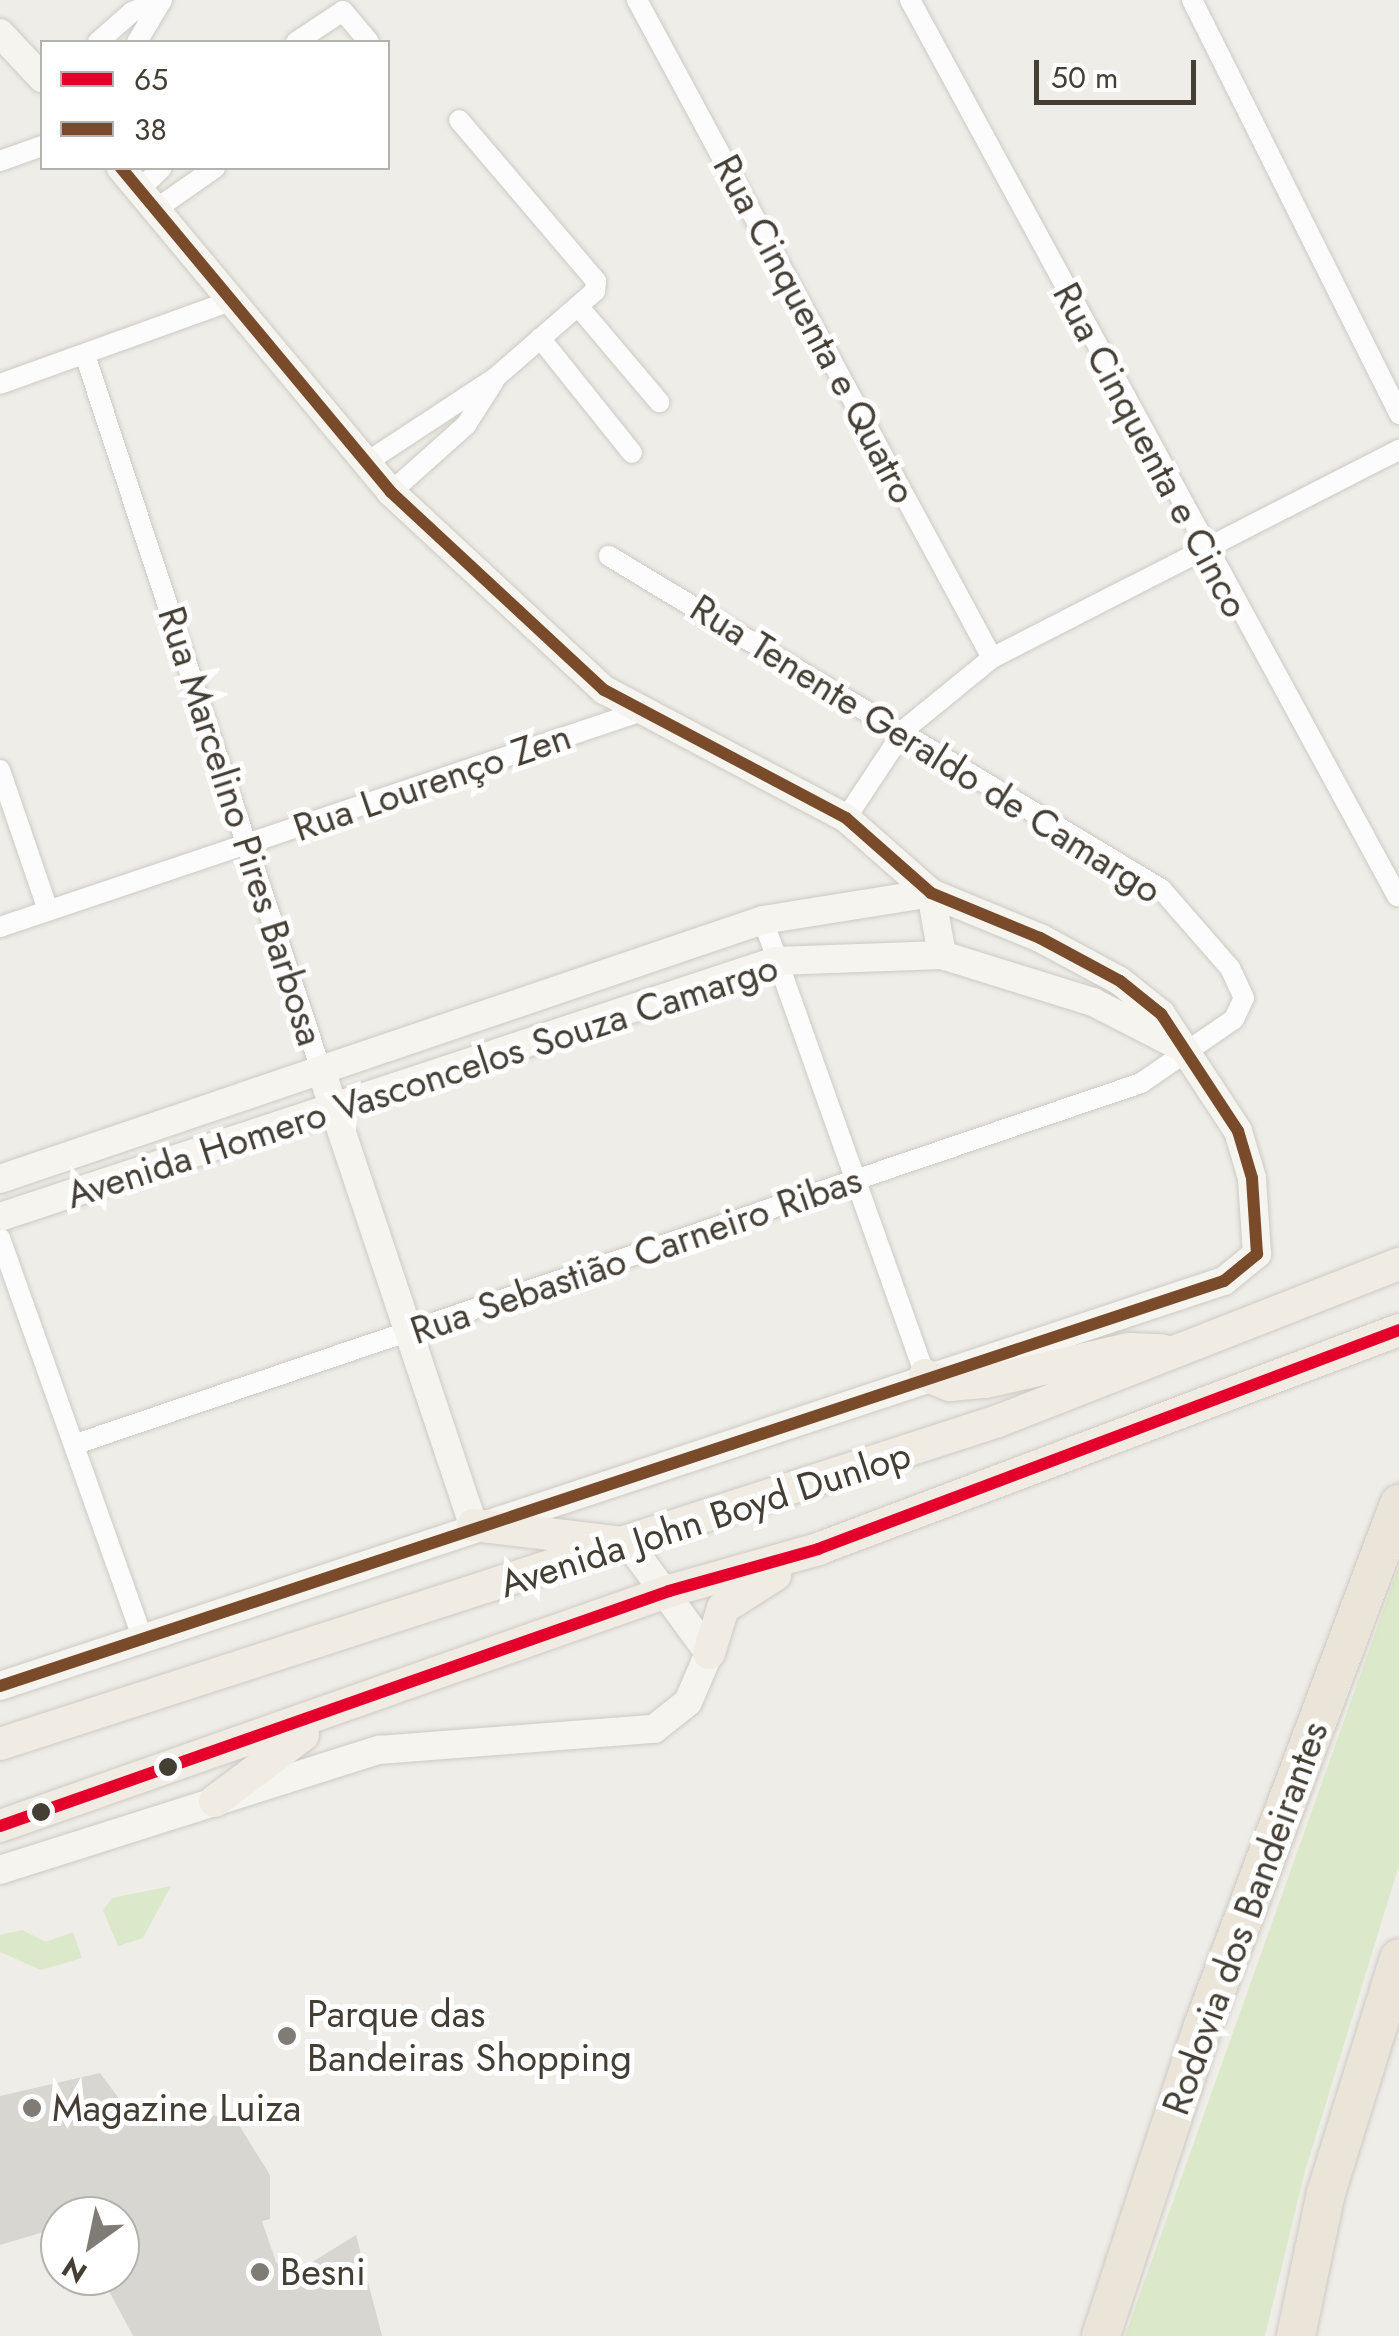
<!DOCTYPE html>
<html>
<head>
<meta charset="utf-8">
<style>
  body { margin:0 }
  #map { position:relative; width:1399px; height:2336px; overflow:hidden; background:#efede8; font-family:Jost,sans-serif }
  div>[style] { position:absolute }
  .green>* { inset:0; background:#dbe8c9 }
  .building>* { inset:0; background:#d8d6d0 }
  .roads { filter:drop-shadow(0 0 2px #cdcac5) drop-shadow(0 0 2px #cdcac5) }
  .minor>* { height:20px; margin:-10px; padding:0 10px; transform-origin:10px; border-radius:10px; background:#fdfcfc }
  .secondary>* { height:28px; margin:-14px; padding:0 14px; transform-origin:14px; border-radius:14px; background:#f6f4ee }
  .primary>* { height:32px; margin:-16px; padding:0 16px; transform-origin:16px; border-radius:16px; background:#f0ece3 }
  .motorway>* { height:38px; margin:-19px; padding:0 19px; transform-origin:19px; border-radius:19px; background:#eae4d9 }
  .bus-1>* { height:12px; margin:-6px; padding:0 6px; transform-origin:6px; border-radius:6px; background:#e4002b }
  .bus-2>* { height:12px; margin:-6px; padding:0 6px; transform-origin:6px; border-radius:6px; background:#7a4b2a }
  .dots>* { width:28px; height:28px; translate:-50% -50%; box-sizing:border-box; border:5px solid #fff; border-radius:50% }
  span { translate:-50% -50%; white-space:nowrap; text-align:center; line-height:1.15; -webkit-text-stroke:10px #fff; paint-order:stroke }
  .street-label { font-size:38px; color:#443e35 }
  .poi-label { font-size:38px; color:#443e35 }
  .left { translate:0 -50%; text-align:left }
  .legend { position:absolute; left:40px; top:40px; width:350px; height:130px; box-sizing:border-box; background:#fff; border:2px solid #b4b2ae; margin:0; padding:12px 18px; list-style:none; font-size:30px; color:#443e35 }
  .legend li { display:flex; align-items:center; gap:20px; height:50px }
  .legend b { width:50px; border:2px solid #b4b2ae }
  .north { position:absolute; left:40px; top:2196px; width:100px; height:100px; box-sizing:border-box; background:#fff; border:2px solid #b4b2ae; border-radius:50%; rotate:213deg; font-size:28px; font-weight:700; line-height:40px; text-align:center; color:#443e35 }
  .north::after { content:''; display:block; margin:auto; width:35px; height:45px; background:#807b74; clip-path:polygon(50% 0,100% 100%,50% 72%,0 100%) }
  .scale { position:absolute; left:1034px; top:60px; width:162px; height:45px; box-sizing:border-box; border:5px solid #443e35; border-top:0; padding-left:12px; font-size:30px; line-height:35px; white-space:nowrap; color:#443e35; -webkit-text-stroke:8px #fff; paint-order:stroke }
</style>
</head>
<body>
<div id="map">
  <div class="green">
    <i style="clip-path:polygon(1399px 1566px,1399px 1865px,1304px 2175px,1265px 2336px,1125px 2336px)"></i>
    <i style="clip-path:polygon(171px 1886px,143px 1938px,118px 1946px,103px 1910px,112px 1898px)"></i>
    <i style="clip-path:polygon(22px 1930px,46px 1942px,73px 1932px,82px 1958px,41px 1970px,0 1952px,0 1935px)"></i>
  </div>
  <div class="building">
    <i style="clip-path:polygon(100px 2073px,129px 2112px,183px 2103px,239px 2125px,270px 2175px,270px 2219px,262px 2221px,276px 2262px,288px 2277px,356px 2235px,382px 2336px,133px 2336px,101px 2276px,120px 2276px,120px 2216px,60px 2216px,60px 2227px,0 2245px,0 2096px)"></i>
  </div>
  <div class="roads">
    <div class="minor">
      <i style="left:637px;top:0;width:748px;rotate:61.65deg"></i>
      <i style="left:910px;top:0;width:1020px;rotate:61.47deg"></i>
      <i style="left:1192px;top:0;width:463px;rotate:63.4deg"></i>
      <i style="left:98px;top:42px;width:45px;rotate:-41.4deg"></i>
      <i style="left:132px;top:12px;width:32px;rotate:-22deg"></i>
      <i style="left:137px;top:42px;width:49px;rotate:-59.2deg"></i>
      <i style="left:296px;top:42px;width:56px;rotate:-33.4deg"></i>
      <i style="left:343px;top:11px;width:40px;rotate:50deg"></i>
      <i style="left:0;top:161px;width:45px;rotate:-19.7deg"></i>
      <i style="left:140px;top:189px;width:30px;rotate:-44deg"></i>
      <i style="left:156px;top:209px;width:72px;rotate:-34.8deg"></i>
      <i style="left:578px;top:306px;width:126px;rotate:49.8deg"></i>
      <i style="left:540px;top:338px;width:147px;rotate:51.3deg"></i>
      <i style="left:85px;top:355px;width:753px;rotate:71.73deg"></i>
      <i style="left:0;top:384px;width:245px;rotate:-19.8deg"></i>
      <i style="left:367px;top:462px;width:153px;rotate:-33.3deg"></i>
      <i style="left:495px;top:378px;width:133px;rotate:-41deg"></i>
      <i style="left:595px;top:291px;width:10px;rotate:-84deg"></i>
      <i style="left:596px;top:281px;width:211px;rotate:-130.4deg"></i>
      <i style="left:391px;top:492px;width:101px;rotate:-41.8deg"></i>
      <i style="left:466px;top:425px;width:52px;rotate:-57.5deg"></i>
      <i style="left:0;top:770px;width:148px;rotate:71.1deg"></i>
      <i style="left:846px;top:818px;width:107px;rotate:-56.5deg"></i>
      <i style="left:905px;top:729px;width:112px;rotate:-39.2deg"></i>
      <i style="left:992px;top:658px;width:457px;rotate:-27.1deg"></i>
      <i style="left:763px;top:920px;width:483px;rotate:70.4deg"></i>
      <i style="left:0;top:927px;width:671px;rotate:-18.6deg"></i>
      <i style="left:0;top:1238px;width:423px;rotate:70.4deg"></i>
      <i style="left:76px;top:1444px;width:1125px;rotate:-18.72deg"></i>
      <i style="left:1141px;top:1083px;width:113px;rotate:-34.5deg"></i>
      <i style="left:1234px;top:1019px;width:23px;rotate:-65deg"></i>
      <i style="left:1244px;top:998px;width:33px;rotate:-115deg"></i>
      <i style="left:1230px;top:968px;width:105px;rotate:-131.1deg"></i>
      <i style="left:1161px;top:889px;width:645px;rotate:-148.9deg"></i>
    </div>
    <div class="secondary">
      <i style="left:0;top:33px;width:62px;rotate:47deg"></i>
      <i style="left:931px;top:893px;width:63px;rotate:79.9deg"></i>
      <i style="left:321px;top:1070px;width:480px;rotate:71.5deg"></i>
      <i style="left:0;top:1179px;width:806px;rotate:-18.75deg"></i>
      <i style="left:763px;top:920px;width:170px;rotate:-9.1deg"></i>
      <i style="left:0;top:1217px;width:817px;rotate:-18.26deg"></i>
      <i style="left:776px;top:961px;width:166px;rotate:-2.1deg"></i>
      <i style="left:942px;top:955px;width:158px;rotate:17.3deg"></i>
      <i style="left:1093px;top:1002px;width:103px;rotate:27.1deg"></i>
      <i style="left:0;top:1686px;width:1289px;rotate:-18.31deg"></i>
      <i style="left:1224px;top:1281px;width:43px;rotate:-39.3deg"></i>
      <i style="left:1257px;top:1254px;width:76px;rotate:-93.8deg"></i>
      <i style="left:1252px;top:1178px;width:49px;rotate:-106.6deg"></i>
      <i style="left:1238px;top:1131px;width:140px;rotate:-123.3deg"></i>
      <i style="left:1161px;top:1014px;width:53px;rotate:-141.2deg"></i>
      <i style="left:1120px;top:981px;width:91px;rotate:-151.7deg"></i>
      <i style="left:1040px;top:938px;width:118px;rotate:-157.6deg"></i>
      <i style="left:931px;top:893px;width:113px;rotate:-138.6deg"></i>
      <i style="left:846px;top:818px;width:274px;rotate:-152.1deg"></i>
      <i style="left:604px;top:690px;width:291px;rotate:-137.1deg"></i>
      <i style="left:391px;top:492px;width:422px;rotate:-129.8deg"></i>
      <i style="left:0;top:1870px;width:398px;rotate:-17.6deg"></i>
      <i style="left:379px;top:1750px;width:276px;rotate:-4.4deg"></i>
      <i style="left:654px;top:1729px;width:43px;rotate:-38.5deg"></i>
      <i style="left:688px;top:1702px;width:53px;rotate:-66.8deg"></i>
      <i style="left:709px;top:1653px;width:135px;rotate:-126.3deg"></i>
    </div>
    <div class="primary">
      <i style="left:925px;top:1375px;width:27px;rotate:22deg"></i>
      <i style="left:950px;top:1385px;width:36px;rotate:-5deg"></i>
      <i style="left:986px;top:1382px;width:147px;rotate:-13deg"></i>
      <i style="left:1129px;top:1349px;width:33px;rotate:2deg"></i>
      <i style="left:473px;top:1525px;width:153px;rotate:6.8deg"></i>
      <i style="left:709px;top:1653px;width:47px;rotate:-72.7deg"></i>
      <i style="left:723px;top:1608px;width:62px;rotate:-32.4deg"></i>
      <i style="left:0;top:1744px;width:1049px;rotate:-17.93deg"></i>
      <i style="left:998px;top:1421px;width:431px;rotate:-21.4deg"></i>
      <i style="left:215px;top:1801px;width:110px;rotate:-36.9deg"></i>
      <i style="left:0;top:1826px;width:709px;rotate:-19.35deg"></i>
      <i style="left:669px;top:1591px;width:155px;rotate:-15.7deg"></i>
      <i style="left:818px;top:1549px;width:621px;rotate:-20.65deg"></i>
    </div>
    <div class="motorway">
      <i style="left:1101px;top:2336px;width:326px;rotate:-71.8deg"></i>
      <i style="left:1203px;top:2026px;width:558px;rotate:-69.42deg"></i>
      <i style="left:1296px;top:2336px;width:146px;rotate:-78.2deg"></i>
      <i style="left:1326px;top:2193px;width:246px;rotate:-72.7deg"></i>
    </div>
  </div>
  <div class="bus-1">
    <i style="left:0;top:1826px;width:709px;rotate:-19.35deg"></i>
    <i style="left:669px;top:1591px;width:155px;rotate:-15.7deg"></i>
    <i style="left:818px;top:1549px;width:621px;rotate:-20.65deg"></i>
  </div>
  <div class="bus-2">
    <i style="left:0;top:1686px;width:1289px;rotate:-18.31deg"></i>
    <i style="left:1224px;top:1281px;width:43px;rotate:-39.3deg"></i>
    <i style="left:1257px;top:1254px;width:76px;rotate:-93.8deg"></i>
    <i style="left:1252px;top:1178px;width:49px;rotate:-106.6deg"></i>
    <i style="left:1238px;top:1131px;width:140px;rotate:-123.3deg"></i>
    <i style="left:1161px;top:1014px;width:53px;rotate:-141.2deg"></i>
    <i style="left:1120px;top:981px;width:91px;rotate:-151.7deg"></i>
    <i style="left:1040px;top:938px;width:118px;rotate:-157.6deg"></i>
    <i style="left:931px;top:893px;width:113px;rotate:-138.6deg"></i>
    <i style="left:846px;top:818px;width:274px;rotate:-152.1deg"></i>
    <i style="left:604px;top:690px;width:291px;rotate:-137.1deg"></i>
    <i style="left:391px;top:492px;width:422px;rotate:-129.8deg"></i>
  </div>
  <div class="dots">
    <i style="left:168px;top:1767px;background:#443e35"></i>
    <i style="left:41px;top:1812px;background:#443e35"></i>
    <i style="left:287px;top:2036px;background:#807b74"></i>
    <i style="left:32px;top:2108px;background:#807b74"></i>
    <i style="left:260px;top:2272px;background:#807b74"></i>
  </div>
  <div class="street-label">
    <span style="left:815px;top:329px;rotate:62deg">Rua Cinquenta e Quatro</span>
    <span style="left:1151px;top:450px;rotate:62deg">Rua Cinquenta e Cinco</span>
    <span style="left:926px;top:749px;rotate:32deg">Rua Tenente Geraldo de Camargo</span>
    <span style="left:432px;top:782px;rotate:-19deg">Rua Lourenço Zen</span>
    <span style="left:241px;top:826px;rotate:72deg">Rua Marcelino Pires Barbosa</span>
    <span style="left:422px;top:1081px;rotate:-18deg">Avenida Homero Vasconcelos Souza Camargo</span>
    <span style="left:636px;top:1255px;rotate:-19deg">Rua Sebastião Carneiro Ribas</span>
    <span style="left:705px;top:1519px;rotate:-18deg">Avenida John Boyd Dunlop</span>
    <span style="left:1245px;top:1918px;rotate:-70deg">Rodovia dos Bandeirantes</span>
  </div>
  <div class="poi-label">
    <span class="left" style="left:307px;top:2036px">Parque das<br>Bandeiras Shopping</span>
    <span class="left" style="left:52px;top:2108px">Magazine Luiza</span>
    <span class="left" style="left:280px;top:2272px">Besni</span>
  </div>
  <ul class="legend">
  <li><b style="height:12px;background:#e4002b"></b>65</li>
  <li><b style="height:12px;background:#7a4b2a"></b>38</li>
  </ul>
  <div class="north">N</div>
  <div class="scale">50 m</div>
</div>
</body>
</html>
